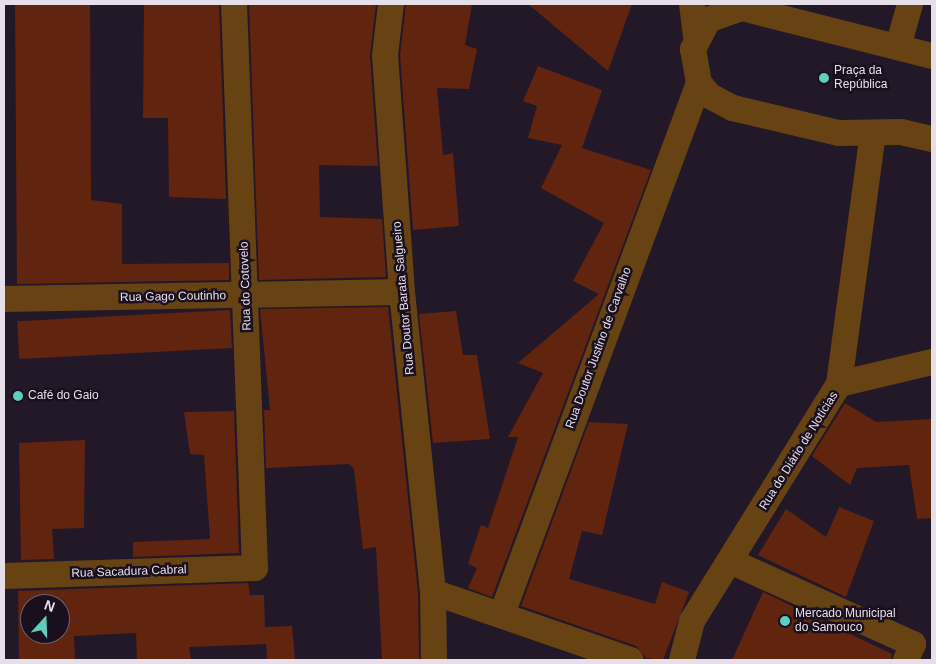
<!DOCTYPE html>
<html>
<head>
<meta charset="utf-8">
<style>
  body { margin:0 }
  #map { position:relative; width:936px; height:664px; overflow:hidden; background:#231827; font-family:Helvetica,sans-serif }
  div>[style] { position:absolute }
  .building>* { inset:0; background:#61240f; transform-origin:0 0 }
  .street>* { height:26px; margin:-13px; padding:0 13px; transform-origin:13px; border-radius:13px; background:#674212 }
  .dots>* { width:14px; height:14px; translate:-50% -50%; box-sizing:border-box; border:2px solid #190f1d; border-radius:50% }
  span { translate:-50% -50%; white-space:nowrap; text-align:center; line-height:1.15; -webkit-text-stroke:5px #190f1d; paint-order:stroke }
  .poi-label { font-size:12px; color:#e6dee9 }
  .left { translate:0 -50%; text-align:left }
  .street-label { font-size:12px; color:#e6dee9 }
  .frame { position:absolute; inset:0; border:5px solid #e6dee9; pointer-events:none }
  .north { position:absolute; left:20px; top:594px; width:50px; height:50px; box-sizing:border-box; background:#190f1d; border:1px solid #6b626f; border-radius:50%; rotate:20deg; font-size:14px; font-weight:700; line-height:20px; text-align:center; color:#e6dee9 }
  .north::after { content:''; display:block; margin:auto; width:18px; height:22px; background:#5bcebc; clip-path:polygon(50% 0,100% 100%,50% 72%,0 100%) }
</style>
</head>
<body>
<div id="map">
  <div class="building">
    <i style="clip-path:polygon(15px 4px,90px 4px,91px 200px,122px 204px,122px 264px,229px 263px,229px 280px,17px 284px)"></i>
    <i style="clip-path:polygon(144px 4px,219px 4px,226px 199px,169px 197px,168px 118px,143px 118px)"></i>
    <i style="clip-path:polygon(249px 4px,376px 4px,370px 56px,378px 166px,319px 165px,320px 217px,382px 219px,386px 277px,259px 280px)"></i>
    <i style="clip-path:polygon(406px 4px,472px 4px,465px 45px,477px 49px,469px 89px,437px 88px,443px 155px,453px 153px,459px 226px,413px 230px,400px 55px)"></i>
    <i style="clip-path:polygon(528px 4px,632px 4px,608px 71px)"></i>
    <i style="clip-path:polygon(538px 66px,602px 90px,582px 148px,651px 170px,492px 597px,468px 588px,477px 568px,468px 564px,481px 525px,488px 528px,518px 437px,508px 437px,543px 373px,518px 363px,599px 294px,573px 281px,604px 223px,541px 188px,562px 145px,528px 138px,537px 106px,523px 101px)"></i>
    <i style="clip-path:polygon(388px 307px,418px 593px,419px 660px,382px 660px,376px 547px,363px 549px,354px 469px,349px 464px,266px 468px,264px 410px,270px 410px,260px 309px)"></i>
    <i style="left:230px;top:310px;width:38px;height:213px;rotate:87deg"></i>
    <i style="clip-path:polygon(456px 311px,463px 355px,477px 355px,490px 439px,433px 443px,419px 314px)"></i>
    <i style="clip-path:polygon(845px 403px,876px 422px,932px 419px,932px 518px,917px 519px,909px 465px,857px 468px,850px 485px,812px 456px)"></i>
    <i style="clip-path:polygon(234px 411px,239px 553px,133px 557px,133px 542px,210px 539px,204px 455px,190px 454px,184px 412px)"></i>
    <i style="clip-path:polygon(589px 422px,628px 424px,602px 535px,582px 531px,569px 579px,655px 604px,662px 582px,689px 592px,663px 660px,646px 658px,636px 646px,521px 606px)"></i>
    <i style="clip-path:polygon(85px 440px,84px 528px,52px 529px,54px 559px,21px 560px,19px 443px)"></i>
    <i style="clip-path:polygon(839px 507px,874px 521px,846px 597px,758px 555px,786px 509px,826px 537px)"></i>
    <i style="clip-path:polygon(evenodd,248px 583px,250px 595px,264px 595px,265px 627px,292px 626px,295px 660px,267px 660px,266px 644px,189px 647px,191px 660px,137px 660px,136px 633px,74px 636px,75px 660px,19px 660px,18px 591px,248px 583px,30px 604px,60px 604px,60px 634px,30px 634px,30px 604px)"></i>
    <i style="clip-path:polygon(763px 592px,892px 654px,891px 660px,732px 660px)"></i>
  </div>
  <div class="street">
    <i style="left:391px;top:4px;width:51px;rotate:96.7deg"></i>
    <i style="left:385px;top:55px;width:238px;rotate:85.9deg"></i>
    <i style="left:402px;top:292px;width:302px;rotate:84.1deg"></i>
    <i style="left:692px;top:4px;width:32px;rotate:83deg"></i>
    <i style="left:898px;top:47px;width:45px;rotate:-74.4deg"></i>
    <i style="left:932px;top:56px;width:196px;rotate:-165.8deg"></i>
    <i style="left:742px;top:8px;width:36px;rotate:161deg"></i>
    <i style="left:708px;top:20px;width:33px;rotate:117deg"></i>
    <i style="left:693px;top:49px;width:35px;rotate:80deg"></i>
    <i style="left:699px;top:83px;width:17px;rotate:50deg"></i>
    <i style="left:710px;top:96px;width:26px;rotate:28deg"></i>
    <i style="left:733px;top:108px;width:109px;rotate:13.3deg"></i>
    <i style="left:839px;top:133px;width:62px;rotate:-0.9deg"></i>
    <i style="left:901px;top:132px;width:32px;rotate:13deg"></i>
    <i style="left:4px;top:299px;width:398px;rotate:-1deg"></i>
    <i style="left:839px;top:384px;width:96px;rotate:-13.3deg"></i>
    <i style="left:730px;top:561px;width:201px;rotate:24.4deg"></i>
    <i style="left:913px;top:644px;width:17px;rotate:114deg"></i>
    <i style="left:4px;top:576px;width:251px;rotate:-1.8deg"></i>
    <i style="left:255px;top:568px;width:564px;rotate:-92.13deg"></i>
    <i style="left:502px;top:614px;width:566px;rotate:-69.65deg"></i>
    <i style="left:434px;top:660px;width:68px;rotate:-90.8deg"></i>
    <i style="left:433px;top:592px;width:209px;rotate:19deg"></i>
    <i style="left:682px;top:660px;width:40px;rotate:-75.6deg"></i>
    <i style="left:692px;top:621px;width:279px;rotate:-58.2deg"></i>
    <i style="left:839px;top:384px;width:253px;rotate:-82.3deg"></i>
  </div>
  <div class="dots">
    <i style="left:824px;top:78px;background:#5bcebc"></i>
    <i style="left:18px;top:396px;background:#5bcebc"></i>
    <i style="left:785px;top:621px;background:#5bcebc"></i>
  </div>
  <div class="poi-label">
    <span class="left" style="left:834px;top:78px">Praça da<br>República</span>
    <span class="left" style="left:28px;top:396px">Café do Gaio</span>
    <span class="left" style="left:795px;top:621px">Mercado Municipal<br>do Samouco</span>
  </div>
  <div class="street-label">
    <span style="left:246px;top:286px;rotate:-92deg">Rua do Cotovelo</span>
    <span style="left:173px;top:297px;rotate:-1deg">Rua Gago Coutinho</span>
    <span style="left:404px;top:298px;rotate:-95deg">Rua Doutor Barata Salgueiro</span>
    <span style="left:599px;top:348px;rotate:-70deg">Rua Doutor Justino de Carvalho</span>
    <span style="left:799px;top:451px;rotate:-58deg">Rua do Diário de Notícias</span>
    <span style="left:129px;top:572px;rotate:-2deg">Rua Sacadura Cabral</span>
  </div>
  <div class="frame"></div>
  <div class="north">N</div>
</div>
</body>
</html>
